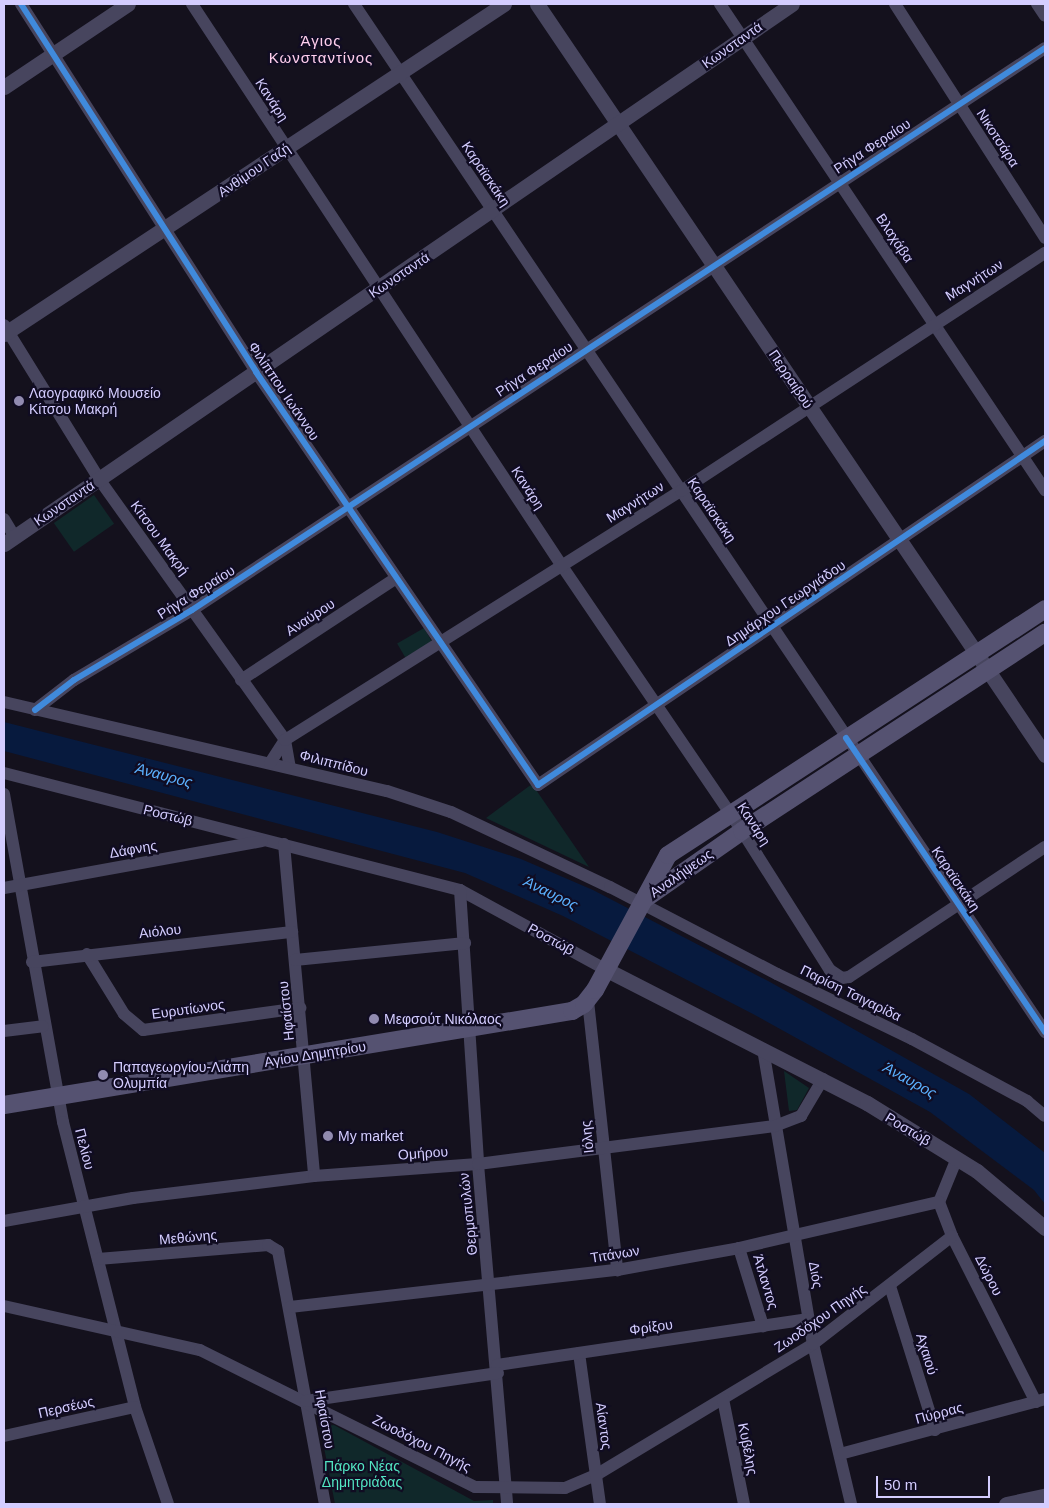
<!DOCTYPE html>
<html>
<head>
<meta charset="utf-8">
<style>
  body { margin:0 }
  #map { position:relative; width:1049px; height:1508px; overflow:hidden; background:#14111d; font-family:Arial,sans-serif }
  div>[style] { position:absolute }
  .green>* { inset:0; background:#10282a; transform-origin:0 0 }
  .water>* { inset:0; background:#071a3e }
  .minor>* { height:12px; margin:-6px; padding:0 6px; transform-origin:6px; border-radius:6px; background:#47455e }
  .tertiary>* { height:15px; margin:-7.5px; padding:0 7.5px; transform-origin:7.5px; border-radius:7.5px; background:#47455e }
  .secondary>* { height:18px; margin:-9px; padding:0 9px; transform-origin:9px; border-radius:9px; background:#555271 }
  .cycleway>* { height:6px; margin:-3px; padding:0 3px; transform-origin:3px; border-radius:3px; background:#408adc }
  .dots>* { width:14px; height:14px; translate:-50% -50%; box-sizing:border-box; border:2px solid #100c22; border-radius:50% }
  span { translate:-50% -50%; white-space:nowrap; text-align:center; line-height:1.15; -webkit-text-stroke:4.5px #100c22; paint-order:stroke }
  .street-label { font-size:14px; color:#d4cdff }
  .poi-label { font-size:14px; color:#d4cdff }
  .left { translate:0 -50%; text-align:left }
  .park-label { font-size:14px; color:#53e6c3 }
  .neighbourhood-label { font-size:15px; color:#ffcfed; letter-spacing:1px }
  .water-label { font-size:15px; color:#5bb1ff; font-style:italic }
  .frame { position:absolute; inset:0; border:5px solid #d4cdff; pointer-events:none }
  .scale { position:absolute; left:876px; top:1476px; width:114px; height:22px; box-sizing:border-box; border:2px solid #d4cdff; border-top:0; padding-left:6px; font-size:15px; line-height:18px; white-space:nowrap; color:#d4cdff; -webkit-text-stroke:4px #100c22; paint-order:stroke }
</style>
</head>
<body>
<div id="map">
  <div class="green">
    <i style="left:94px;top:495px;width:35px;height:49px;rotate:55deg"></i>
    <i style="left:424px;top:628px;width:16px;height:31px;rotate:60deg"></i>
    <i style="clip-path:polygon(532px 784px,589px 867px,486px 818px)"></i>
    <i style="clip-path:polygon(784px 1071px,809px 1088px,797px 1110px,789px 1111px)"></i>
    <i style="clip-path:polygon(334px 1425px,474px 1501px,493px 1500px,493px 1504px,335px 1504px,320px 1427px)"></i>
  </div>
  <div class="water">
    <i style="clip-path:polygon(4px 722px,437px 832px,521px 859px,593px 890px,770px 982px,969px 1094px,1045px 1153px,1045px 1204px,1034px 1190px,930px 1112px,753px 1014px,563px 916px,465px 873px,4px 751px)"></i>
  </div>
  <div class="minor">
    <i style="left:21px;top:4px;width:437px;rotate:57.4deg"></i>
    <i style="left:256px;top:372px;width:500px;rotate:55.67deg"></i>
    <i style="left:538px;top:785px;width:613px;rotate:-34.16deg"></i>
    <i style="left:192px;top:4px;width:673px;rotate:56.64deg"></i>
    <i style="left:562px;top:566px;width:320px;rotate:55.8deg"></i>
    <i style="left:742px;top:831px;width:165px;rotate:57.7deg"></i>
    <i style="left:830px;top:970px;width:14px;rotate:34deg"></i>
    <i style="left:842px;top:978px;width:7px;rotate:-8deg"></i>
    <i style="left:849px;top:977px;width:235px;rotate:-33.6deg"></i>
    <i style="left:354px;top:4px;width:1239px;rotate:56.09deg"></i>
    <i style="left:720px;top:4px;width:585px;rotate:56.23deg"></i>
    <i style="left:895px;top:4px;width:278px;rotate:57.3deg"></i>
    <i style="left:1037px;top:4px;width:14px;rotate:56deg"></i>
    <i style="left:4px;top:325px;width:181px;rotate:58.3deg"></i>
    <i style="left:99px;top:479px;width:320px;rotate:54.5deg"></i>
    <i style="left:285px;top:740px;width:27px;rotate:80deg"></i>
    <i style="left:4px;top:519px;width:21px;rotate:59deg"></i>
    <i style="left:241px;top:680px;width:186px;rotate:-33.3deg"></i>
    <i style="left:4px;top:702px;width:393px;rotate:13.1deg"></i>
    <i style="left:387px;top:791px;width:67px;rotate:18.2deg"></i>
    <i style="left:451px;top:812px;width:176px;rotate:25.3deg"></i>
    <i style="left:610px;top:887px;width:188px;rotate:27.5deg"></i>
    <i style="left:777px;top:974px;width:150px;rotate:25.7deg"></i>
    <i style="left:912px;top:1039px;width:131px;rotate:28.3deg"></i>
    <i style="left:1027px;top:1101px;width:23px;rotate:40deg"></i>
    <i style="left:35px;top:710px;width:49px;rotate:-37.6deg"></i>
    <i style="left:74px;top:680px;width:137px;rotate:-30.7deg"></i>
    <i style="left:192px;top:610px;width:1021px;rotate:-33.38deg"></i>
    <i style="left:270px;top:763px;width:27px;rotate:-57deg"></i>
    <i style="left:285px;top:740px;width:468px;rotate:-32.2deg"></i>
    <i style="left:681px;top:491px;width:435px;rotate:-33.2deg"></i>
    <i style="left:4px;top:773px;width:471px;rotate:14.4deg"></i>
    <i style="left:460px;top:890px;width:167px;rotate:28.6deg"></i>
    <i style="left:4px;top:794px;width:333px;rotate:79.8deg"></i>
    <i style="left:63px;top:1122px;width:294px;rotate:75.8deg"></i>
    <i style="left:135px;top:1407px;width:102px;rotate:71.2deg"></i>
    <i style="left:284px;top:844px;width:333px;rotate:84.8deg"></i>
    <i style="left:4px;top:888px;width:262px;rotate:-10.3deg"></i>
    <i style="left:460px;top:890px;width:275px;rotate:86.2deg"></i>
    <i style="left:478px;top:1164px;width:341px;rotate:85.1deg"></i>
    <i style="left:87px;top:954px;width:70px;rotate:58.3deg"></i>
    <i style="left:124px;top:1014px;width:25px;rotate:40deg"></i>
    <i style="left:143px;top:1030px;width:159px;rotate:-8deg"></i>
    <i style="left:295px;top:960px;width:171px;rotate:-5.7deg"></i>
    <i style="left:32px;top:962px;width:262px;rotate:-6.6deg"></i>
    <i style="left:588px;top:1001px;width:271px;rotate:83.8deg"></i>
    <i style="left:4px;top:1031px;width:39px;rotate:-7deg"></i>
    <i style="left:763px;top:1049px;width:299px;rotate:80.4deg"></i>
    <i style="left:813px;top:1344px;width:164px;rotate:76.6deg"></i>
    <i style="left:957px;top:1158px;width:48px;rotate:112.2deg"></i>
    <i style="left:939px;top:1202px;width:36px;rotate:69deg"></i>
    <i style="left:952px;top:1236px;width:186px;rotate:63.2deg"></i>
    <i style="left:4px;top:1221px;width:131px;rotate:-10.1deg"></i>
    <i style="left:133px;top:1198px;width:182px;rotate:-6.9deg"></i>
    <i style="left:314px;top:1176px;width:164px;rotate:-4.2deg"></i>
    <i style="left:478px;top:1164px;width:299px;rotate:-7.3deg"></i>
    <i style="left:775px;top:1126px;width:28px;rotate:-21deg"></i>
    <i style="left:801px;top:1116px;width:43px;rotate:-59.3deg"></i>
    <i style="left:739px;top:1248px;width:82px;rotate:72.9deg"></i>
    <i style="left:98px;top:1259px;width:171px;rotate:-4.7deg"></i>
    <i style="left:268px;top:1245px;width:12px;rotate:31deg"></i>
    <i style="left:278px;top:1251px;width:257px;rotate:79.5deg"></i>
    <i style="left:890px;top:1286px;width:151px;rotate:72.6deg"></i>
    <i style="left:4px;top:1306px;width:201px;rotate:12.7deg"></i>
    <i style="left:200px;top:1350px;width:307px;rotate:26.5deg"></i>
    <i style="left:475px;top:1487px;width:90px;rotate:0.6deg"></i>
    <i style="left:565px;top:1488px;width:34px;rotate:-23deg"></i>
    <i style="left:596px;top:1475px;width:253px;rotate:-31.1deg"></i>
    <i style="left:813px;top:1344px;width:176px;rotate:-37.8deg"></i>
    <i style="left:290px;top:1307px;width:329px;rotate:-6.5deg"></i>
    <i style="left:617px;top:1270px;width:124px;rotate:-10.2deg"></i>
    <i style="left:739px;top:1248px;width:205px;rotate:-13deg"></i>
    <i style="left:579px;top:1353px;width:152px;rotate:82.1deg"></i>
    <i style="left:497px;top:1365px;width:315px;rotate:-8.4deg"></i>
    <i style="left:723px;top:1399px;width:107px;rotate:78.7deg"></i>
    <i style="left:306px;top:1401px;width:194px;rotate:-8.3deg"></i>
    <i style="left:4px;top:1436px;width:134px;rotate:-12.5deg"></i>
    <i style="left:840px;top:1454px;width:212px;rotate:-15deg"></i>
  </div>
  <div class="tertiary">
    <i style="left:537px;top:4px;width:907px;rotate:55.92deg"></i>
    <i style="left:4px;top:87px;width:149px;rotate:-33.8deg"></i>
    <i style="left:4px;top:334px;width:599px;rotate:-33.42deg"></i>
    <i style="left:4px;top:544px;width:955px;rotate:-34.42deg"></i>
    <i style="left:607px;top:970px;width:292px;rotate:27.1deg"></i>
    <i style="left:867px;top:1103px;width:129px;rotate:31.7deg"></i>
    <i style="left:977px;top:1171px;width:89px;rotate:40deg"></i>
    <i style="left:1006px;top:1504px;width:40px;rotate:-12deg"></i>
  </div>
  <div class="secondary">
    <i style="left:645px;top:899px;width:118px;rotate:-35deg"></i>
    <i style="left:742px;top:831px;width:362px;rotate:-33.2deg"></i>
    <i style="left:4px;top:1105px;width:576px;rotate:-9.4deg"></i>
    <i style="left:572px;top:1011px;width:14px;rotate:-30deg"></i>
    <i style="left:584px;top:1004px;width:18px;rotate:-52deg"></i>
    <i style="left:595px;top:990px;width:153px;rotate:-61.6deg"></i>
    <i style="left:668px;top:855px;width:450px;rotate:-33.1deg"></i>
  </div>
  <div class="cycleway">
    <i style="left:21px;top:4px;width:437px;rotate:57.4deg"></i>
    <i style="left:256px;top:372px;width:500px;rotate:55.67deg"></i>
    <i style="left:538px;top:785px;width:613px;rotate:-34.16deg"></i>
    <i style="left:35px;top:710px;width:49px;rotate:-37.6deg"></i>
    <i style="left:74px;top:680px;width:137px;rotate:-30.7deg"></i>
    <i style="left:192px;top:610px;width:1021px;rotate:-33.38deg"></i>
    <i style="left:846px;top:738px;width:355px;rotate:55.9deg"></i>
  </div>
  <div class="dots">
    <i style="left:19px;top:401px;background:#918bb0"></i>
    <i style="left:374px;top:1019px;background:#918bb0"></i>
    <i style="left:103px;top:1075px;background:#918bb0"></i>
    <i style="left:328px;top:1136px;background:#918bb0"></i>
  </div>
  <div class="street-label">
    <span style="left:732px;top:45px;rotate:-35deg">Κωνσταντά</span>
    <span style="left:272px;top:100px;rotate:57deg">Κανάρη</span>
    <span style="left:998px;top:138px;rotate:57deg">Νικοτσάρα</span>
    <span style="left:872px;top:146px;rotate:-33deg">Ρήγα Φεραίου</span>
    <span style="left:254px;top:170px;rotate:-34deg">Ανθίμου Γαζή</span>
    <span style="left:486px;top:174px;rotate:56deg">Καραϊσκάκη</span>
    <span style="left:895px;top:238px;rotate:56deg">Βλαχάβα</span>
    <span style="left:399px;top:275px;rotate:-34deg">Κωνσταντά</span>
    <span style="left:974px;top:280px;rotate:-32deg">Μαγνήτων</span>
    <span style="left:534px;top:369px;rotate:-33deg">Ρήγα Φεραίου</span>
    <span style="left:791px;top:379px;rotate:56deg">Περραιβού</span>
    <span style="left:284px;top:391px;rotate:56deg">Φιλίππου Ιωάννου</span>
    <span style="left:528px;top:488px;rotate:57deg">Κανάρη</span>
    <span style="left:635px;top:502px;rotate:-32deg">Μαγνήτων</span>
    <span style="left:64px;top:503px;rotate:-34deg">Κωνσταντά</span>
    <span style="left:712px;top:510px;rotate:56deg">Καραϊσκάκη</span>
    <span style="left:160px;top:538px;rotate:54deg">Κίτσου Μακρή</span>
    <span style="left:196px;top:592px;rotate:-32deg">Ρήγα Φεραίου</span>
    <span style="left:785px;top:603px;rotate:-34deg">Δημάρχου Γεωργιάδου</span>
    <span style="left:310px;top:617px;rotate:-33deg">Αναύρου</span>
    <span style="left:334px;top:763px;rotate:14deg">Φιλιππίδου</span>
    <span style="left:168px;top:815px;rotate:14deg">Ροστώβ</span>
    <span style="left:754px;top:824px;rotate:57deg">Κανάρη</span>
    <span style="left:133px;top:849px;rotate:-10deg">Δάφνης</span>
    <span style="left:681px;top:873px;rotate:-35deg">Αναλήψεως</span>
    <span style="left:956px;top:879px;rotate:56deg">Καραϊσκάκη</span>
    <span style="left:160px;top:931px;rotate:-6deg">Αιόλου</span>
    <span style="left:551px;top:939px;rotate:29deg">Ροστώβ</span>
    <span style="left:851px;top:993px;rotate:26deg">Παρίση Τσιγαρίδα</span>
    <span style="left:188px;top:1009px;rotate:-8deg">Ευρυτίωνος</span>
    <span style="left:286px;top:1011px;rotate:-96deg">Ηφαίστου</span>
    <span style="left:315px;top:1054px;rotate:-9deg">Αγίου Δημητρίου</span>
    <span style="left:908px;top:1129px;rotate:31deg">Ροστώβ</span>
    <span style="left:587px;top:1137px;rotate:-96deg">Ιόλης</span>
    <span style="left:85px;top:1149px;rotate:76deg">Πελίου</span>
    <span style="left:423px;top:1153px;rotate:-4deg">Ομήρου</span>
    <span style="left:468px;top:1214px;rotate:-96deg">Θερμοπυλών</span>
    <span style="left:188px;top:1237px;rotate:-5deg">Μεθώνης</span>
    <span style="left:615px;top:1254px;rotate:-9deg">Τιτάνων</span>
    <span style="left:816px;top:1275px;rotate:80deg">Διός</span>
    <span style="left:989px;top:1275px;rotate:63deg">Δώρου</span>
    <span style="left:766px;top:1282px;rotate:73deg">Άτλαντος</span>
    <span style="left:820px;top:1318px;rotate:-35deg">Ζωοδόχου Πηγής</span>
    <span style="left:651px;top:1327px;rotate:-8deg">Φρίξου</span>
    <span style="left:927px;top:1354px;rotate:73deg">Αχαιού</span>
    <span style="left:66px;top:1407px;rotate:-13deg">Περσέως</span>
    <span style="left:939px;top:1413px;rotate:-15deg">Πύρρας</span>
    <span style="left:325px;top:1419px;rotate:80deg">Ηφαίστου</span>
    <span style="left:604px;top:1426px;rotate:82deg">Αίαντος</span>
    <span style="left:422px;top:1443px;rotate:27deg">Ζωοδόχου Πηγής</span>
    <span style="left:748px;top:1449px;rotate:79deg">Κυβέλης</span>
  </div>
  <div class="poi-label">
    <span class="left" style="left:29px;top:401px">Λαογραφικό Μουσείο<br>Κίτσου Μακρή</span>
    <span class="left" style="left:384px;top:1019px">Μεφσούτ Νικόλαος</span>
    <span class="left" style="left:113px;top:1075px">Παπαγεωργίου-Λιάπη<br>Ολυμπία</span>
    <span class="left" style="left:338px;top:1136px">My market</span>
  </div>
  <div class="park-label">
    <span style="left:362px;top:1474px">Πάρκο Νέας<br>Δημητριάδας</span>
  </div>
  <div class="neighbourhood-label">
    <span style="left:321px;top:49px">Άγιος<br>Κωνσταντίνος</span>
  </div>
  <div class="water-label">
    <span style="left:164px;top:775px;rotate:15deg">Άναυρος</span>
    <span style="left:551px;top:893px;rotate:26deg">Άναυρος</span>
    <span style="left:910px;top:1080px;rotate:29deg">Άναυρος</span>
  </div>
  <div class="frame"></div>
  <div class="scale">50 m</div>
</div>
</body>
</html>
